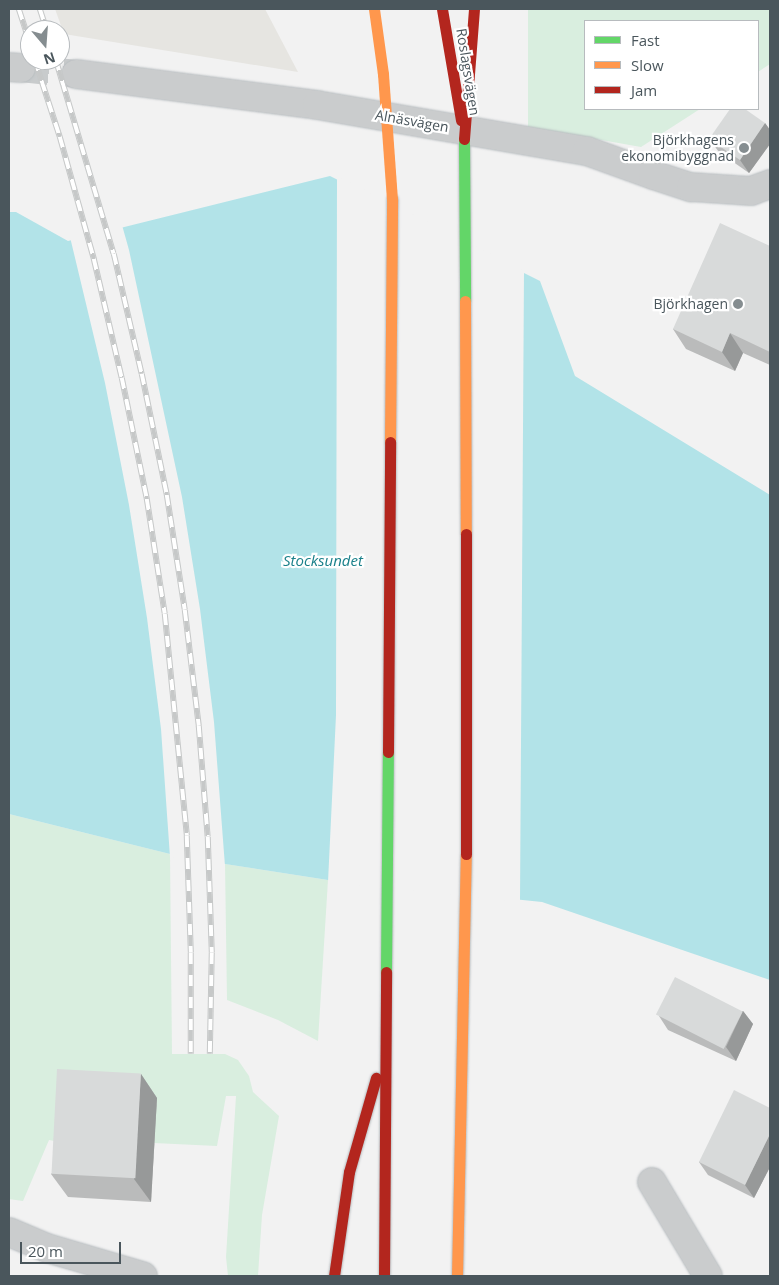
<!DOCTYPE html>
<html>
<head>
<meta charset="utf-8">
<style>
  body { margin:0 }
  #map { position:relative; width:779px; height:1285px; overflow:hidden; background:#f2f2f2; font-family:"Open Sans",sans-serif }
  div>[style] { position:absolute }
  .commercial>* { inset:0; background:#e6e5e1 }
  .green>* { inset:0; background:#d9eedf }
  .water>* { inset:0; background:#b2e3e8 }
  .pier>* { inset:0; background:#f2f2f2 }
  .street-tunnel>* { height:28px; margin-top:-14px; transform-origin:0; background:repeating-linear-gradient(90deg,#c8cbcc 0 28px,transparent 0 42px) }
  .roads { filter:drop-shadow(0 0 1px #b8bdc0) drop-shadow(0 0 1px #b8bdc0) }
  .street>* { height:28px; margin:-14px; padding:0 14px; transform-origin:14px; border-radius:14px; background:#cacccd }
  .fast>* { height:11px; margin:-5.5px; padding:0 5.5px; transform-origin:5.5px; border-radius:5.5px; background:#63d668 }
  .slow>* { height:11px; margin:-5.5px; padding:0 5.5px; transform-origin:5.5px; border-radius:5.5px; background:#ff974d }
  .jam>* { height:11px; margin:-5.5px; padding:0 5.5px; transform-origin:5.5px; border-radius:5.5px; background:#b3261e }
  .rail>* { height:5.5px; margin-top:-2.75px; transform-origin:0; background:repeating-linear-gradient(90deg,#fff 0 11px,#c6c8c8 0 22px); box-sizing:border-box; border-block:1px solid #c6c8c8 }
  .slow-bridge>* { height:11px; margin:-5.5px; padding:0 5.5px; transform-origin:5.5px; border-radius:5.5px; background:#ff974d }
  .jam-bridge>* { height:11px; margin:-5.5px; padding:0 5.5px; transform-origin:5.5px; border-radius:5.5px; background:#b3261e }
  .wall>* { inset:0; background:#babbbb }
  .shaded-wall>* { inset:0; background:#979999 }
  .building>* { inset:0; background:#d8dada; transform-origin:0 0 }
  .dots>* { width:14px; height:14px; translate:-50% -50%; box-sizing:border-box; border:2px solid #fff; border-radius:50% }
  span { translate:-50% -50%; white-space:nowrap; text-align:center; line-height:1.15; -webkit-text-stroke:4.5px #fff; paint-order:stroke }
  .street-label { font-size:14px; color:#4a565c }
  .poi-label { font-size:14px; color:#4a565c }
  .right { translate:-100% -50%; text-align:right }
  .water-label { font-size:15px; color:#1a808a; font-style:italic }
  .frame { position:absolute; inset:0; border:10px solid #4a565c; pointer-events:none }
  .legend { position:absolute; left:584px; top:20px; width:175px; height:90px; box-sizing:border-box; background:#fff; border:1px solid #b7bbbe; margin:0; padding:6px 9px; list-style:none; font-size:15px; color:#4a565c }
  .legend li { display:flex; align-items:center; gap:10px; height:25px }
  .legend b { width:25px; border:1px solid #b7bbbe }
  .north { position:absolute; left:20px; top:20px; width:50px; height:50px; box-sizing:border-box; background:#fff; border:1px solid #b7bbbe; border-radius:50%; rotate:162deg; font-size:14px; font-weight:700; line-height:20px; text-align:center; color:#4a565c }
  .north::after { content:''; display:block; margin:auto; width:18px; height:22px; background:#858d90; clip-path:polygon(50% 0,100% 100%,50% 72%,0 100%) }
  .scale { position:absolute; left:20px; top:1242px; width:101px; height:22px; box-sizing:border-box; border:2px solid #4a565c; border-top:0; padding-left:6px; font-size:15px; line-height:18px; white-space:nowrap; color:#4a565c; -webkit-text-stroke:4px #fff; paint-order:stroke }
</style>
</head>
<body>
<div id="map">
  <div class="commercial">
    <i style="clip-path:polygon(55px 9px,265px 9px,298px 72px,64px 34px)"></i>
  </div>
  <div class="green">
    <i style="clip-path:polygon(528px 9px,770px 9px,770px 64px,758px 72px,758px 21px,585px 21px,585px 109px,700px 109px,641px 147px,528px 127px)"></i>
    <i style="clip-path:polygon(9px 814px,170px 854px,172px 1054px,225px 1054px,238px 1060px,249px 1076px,253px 1092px,279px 1116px,262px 1215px,258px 1276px,228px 1276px,226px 1257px,236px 1096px,226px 1096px,217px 1146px,154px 1143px,71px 1144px,49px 1140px,23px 1201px,9px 1199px)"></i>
    <i style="clip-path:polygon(225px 864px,328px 880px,318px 1041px,278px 1020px,227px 1000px)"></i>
  </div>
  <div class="water">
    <i style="clip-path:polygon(330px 176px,540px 281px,575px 376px,770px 495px,770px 980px,542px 902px,328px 880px,225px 864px,170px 854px,9px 814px,9px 212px,16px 212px,68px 241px)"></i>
  </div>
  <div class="pier">
    <i style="clip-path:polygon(337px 176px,524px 271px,520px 902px,328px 882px,336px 715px)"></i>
    <i style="clip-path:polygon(122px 225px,129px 250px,182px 497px,200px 609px,214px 722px,225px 866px,170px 857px,161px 729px,147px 618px,129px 505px,105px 383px,70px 237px)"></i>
  </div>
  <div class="street-tunnel">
    <i style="left:21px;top:68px;width:55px;rotate:6.2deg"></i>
  </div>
  <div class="roads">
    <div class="street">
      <i style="left:9px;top:67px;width:12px;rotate:5deg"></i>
      <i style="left:76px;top:74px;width:243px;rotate:7.3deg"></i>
      <i style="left:317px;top:105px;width:274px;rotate:9.7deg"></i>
      <i style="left:587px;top:151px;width:70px;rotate:20deg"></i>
      <i style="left:653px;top:175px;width:40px;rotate:18deg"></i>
      <i style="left:691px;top:187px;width:60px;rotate:3.8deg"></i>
      <i style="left:751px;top:191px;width:20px;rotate:-20deg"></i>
      <i style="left:652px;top:1182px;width:109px;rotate:59.2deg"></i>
      <i style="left:9px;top:1232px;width:41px;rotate:22.8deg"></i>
      <i style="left:47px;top:1248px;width:100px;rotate:16.3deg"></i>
    </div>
    <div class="fast">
      <i style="left:464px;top:139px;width:162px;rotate:89.6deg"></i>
      <i style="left:386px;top:972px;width:220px;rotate:-89.5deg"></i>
    </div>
    <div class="slow">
      <i style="left:465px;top:301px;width:233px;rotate:89.8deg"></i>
      <i style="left:390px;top:442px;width:243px;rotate:-89.5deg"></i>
      <i style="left:457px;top:1276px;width:422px;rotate:-88.8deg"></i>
    </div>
    <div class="jam">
      <i style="left:466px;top:534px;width:320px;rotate:90deg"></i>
      <i style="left:388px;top:752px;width:310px;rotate:-89.6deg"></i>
      <i style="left:334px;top:1276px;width:105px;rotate:-81.8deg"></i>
      <i style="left:349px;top:1172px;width:98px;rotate:-74deg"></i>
      <i style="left:384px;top:1276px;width:304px;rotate:-89.6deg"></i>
    </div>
  </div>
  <div class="rail">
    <i style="left:19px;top:9px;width:36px;rotate:72deg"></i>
    <i style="left:40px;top:9px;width:22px;rotate:72deg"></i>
    <i style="left:35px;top:60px;width:81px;rotate:72deg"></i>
    <i style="left:60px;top:137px;width:127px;rotate:74.4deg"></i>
    <i style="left:94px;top:259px;width:122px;rotate:76.8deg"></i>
    <i style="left:122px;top:378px;width:124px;rotate:78.3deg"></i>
    <i style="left:147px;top:499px;width:116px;rotate:81.1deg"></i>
    <i style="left:165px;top:614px;width:223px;rotate:84.3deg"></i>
    <i style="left:187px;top:836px;width:117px;rotate:88deg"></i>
    <i style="left:191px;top:953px;width:101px;rotate:90deg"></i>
    <i style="left:56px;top:60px;width:202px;rotate:73.4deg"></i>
    <i style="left:114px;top:254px;width:123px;rotate:76.9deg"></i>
    <i style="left:142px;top:374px;width:124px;rotate:78.3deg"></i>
    <i style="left:167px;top:495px;width:116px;rotate:81.1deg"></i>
    <i style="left:185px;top:610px;width:117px;rotate:83.1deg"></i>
    <i style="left:199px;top:726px;width:111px;rotate:85.4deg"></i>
    <i style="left:208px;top:837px;width:116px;rotate:88deg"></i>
    <i style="left:212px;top:953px;width:101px;rotate:91.1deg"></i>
  </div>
  <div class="slow-bridge">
    <i style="left:374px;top:9px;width:66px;rotate:82.1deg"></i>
    <i style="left:383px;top:74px;width:125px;rotate:85.9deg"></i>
  </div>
  <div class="jam-bridge">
    <i style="left:442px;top:9px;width:113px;rotate:80.3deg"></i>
    <i style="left:464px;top:139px;width:130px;rotate:-85.6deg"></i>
  </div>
  <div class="wall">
    <i style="clip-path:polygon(765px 123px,770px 130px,770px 144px,749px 173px,719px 152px,709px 139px)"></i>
    <i style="clip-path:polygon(770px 246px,770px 365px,743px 353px,735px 371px,686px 349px,673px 329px)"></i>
    <i style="clip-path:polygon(743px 1011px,753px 1024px,736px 1061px,668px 1030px,659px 1016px)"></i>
    <i style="clip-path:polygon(141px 1074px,157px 1098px,151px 1202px,68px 1197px,51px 1174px)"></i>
    <i style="clip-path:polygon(770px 1108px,770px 1167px,754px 1198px,708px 1175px,699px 1162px)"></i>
  </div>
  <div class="shaded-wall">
    <i style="clip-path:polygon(765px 123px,770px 130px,770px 144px,749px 173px,740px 160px)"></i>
    <i style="clip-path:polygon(730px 333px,743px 353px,735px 371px,722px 352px)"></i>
    <i style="clip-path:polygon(743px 1011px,753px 1024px,736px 1061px,726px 1047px)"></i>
    <i style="clip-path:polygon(141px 1074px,157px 1098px,151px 1202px,134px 1179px)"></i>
    <i style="clip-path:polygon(770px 1134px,770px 1167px,754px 1198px,745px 1185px)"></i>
  </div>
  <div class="building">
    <i style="clip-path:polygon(730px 109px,745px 109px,765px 123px,740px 160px,709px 139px)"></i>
    <i style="clip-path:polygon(720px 223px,770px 246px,770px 352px,730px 333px,722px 352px,673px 329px)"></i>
    <i style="left:675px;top:977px;width:76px;height:42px;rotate:27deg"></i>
    <i style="left:57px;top:1069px;width:84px;height:105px;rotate:3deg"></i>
    <i style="clip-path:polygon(734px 1090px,770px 1108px,770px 1134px,745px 1185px,699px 1162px)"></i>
  </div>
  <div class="dots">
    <i style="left:744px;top:148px;background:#858d90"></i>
    <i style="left:738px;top:304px;background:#858d90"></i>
  </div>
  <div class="street-label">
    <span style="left:468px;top:72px;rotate:81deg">Roslagsvägen</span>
    <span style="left:412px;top:121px;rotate:10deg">Alnäsvägen</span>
  </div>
  <div class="poi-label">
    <span class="right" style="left:734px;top:148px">Björkhagens<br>ekonomibyggnad</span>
    <span class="right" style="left:728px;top:304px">Björkhagen</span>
  </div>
  <div class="water-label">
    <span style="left:323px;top:561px">Stocksundet</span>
  </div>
  <div class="frame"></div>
  <ul class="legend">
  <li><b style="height:6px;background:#63d668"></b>Fast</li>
  <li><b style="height:6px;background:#ff974d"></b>Slow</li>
  <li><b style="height:6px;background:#b3261e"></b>Jam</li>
  </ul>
  <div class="north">N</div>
  <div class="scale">20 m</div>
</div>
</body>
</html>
